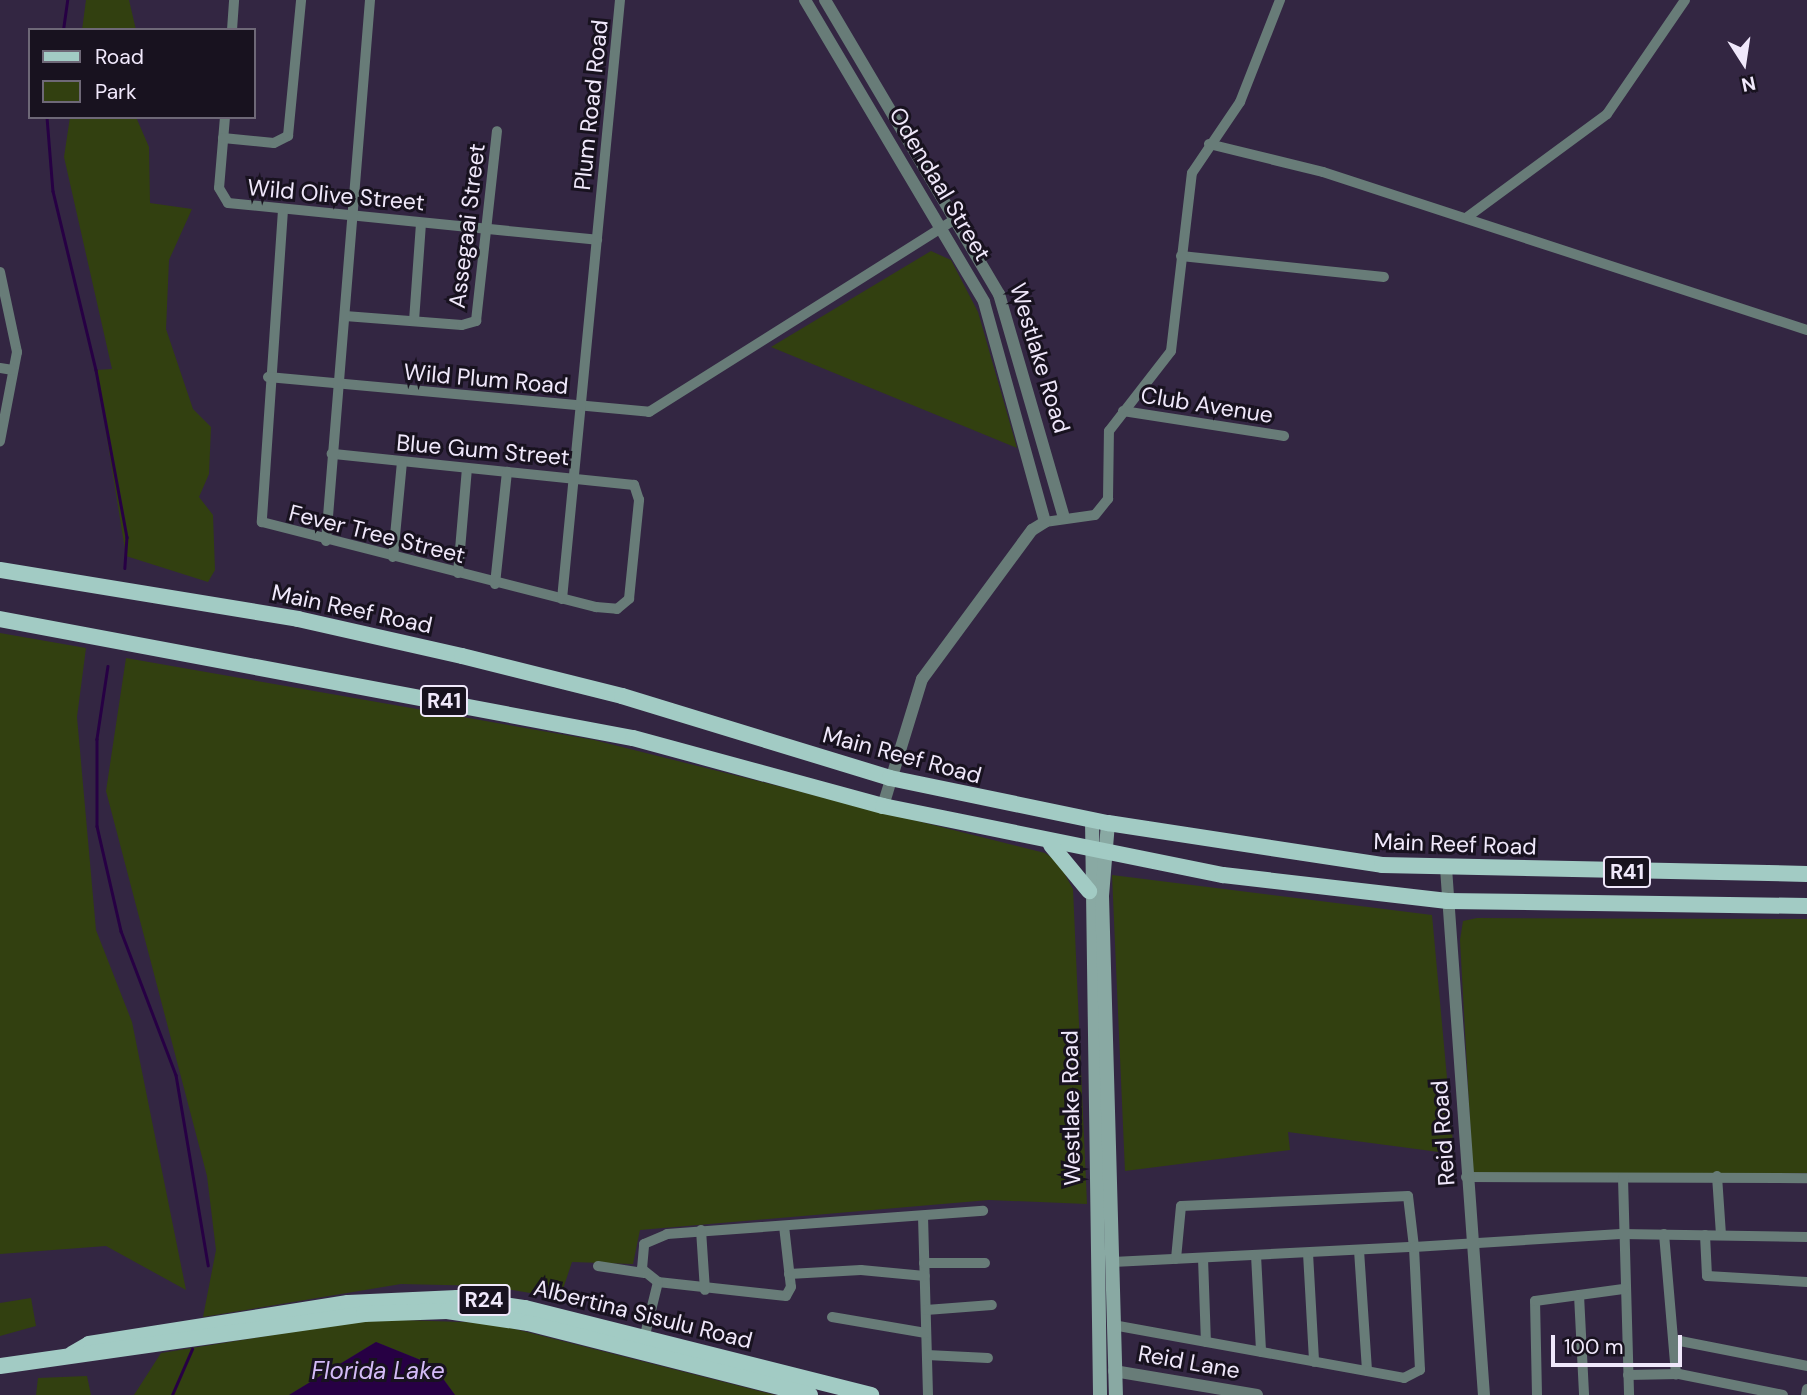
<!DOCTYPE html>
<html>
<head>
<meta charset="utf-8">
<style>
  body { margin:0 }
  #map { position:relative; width:1807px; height:1395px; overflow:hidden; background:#332642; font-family:"DM Sans",sans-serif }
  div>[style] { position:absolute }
  .green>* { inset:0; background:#324010 }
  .water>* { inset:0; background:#270044 }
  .stream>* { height:2.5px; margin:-1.25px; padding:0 1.25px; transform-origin:1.25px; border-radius:1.25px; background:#270044 }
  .minor>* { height:10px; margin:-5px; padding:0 5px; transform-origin:5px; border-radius:5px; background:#687c78 }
  .tertiary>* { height:12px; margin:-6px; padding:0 6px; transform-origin:6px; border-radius:6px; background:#687c78 }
  .secondary>* { height:14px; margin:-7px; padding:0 7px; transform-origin:7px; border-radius:7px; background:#89a9a3 }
  .primary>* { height:16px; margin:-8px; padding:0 8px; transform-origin:8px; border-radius:8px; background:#a2cbc4 }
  span { translate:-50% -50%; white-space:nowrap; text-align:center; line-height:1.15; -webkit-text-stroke:6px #18121f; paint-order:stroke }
  .shield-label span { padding:2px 5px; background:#18121f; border:2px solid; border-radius:5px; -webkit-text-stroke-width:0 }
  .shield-label { font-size:21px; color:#f0e8fb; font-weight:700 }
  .street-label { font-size:23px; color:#f0e8fb }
  .water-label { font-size:24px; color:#d4bbf7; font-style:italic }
  .legend { position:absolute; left:28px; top:28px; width:228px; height:91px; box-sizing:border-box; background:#18121f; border:2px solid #6e6877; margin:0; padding:9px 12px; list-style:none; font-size:21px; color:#f0e8fb }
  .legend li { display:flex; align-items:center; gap:14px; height:35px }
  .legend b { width:35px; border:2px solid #6e6877 }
  .north { position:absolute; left:1709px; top:28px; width:70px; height:70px; -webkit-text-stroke:5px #18121f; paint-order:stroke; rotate:168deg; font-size:19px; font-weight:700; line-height:28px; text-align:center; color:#f0e8fb }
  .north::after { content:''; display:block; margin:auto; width:24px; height:32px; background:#f0e8fb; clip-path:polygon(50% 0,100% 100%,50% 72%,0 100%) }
  .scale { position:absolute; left:1551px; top:1335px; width:131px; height:32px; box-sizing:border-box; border:4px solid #f0e8fb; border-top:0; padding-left:9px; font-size:21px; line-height:24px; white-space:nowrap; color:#f0e8fb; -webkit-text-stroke:5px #18121f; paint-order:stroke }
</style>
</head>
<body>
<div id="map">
  <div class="green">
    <i style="clip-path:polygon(86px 0,129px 0,136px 30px,82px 30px)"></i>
    <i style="clip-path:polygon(70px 117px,136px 117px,149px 147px,150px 203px,192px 209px,169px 260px,166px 329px,193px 409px,211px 427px,209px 474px,199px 497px,213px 515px,215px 570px,208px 582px,126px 556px,96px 370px,112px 369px,64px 157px)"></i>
    <i style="clip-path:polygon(931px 251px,951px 260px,978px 312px,1017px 448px,771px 347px)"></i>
    <i style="clip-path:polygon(0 633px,86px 648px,77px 717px,96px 930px,132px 1022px,186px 1290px,106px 1246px,0 1254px)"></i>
    <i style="clip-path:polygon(126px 658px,594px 740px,1045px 853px,1058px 862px,1073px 889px,1087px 1204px,989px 1200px,640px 1230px,633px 1264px,572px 1262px,560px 1298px,488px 1286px,401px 1284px,203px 1317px,216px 1250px,207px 1176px,106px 791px)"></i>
    <i style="clip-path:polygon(1112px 875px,1432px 915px,1454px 1154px,1288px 1132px,1290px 1150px,1125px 1171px)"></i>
    <i style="clip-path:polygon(1477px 918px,1807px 919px,1807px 1173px,1473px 1176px,1460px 940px,1463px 921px)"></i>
    <i style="clip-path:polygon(31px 1298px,36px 1326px,0 1336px,0 1303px)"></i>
    <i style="clip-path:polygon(372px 1319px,491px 1323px,775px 1395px,455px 1395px,433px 1365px,376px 1342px,289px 1395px,134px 1395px,161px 1353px)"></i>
    <i style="clip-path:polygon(87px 1376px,91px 1395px,36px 1395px,38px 1378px)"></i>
  </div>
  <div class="water">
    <i style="clip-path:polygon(376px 1342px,433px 1365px,455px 1395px,289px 1395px)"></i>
  </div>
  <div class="stream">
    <i style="left:63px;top:30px;width:30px;rotate:-82deg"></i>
    <i style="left:47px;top:117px;width:74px;rotate:85.4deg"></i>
    <i style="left:53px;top:191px;width:184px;rotate:76.5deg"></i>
    <i style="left:96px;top:370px;width:170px;rotate:79.5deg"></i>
    <i style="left:127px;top:537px;width:31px;rotate:94deg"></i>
    <i style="left:108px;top:666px;width:74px;rotate:98.6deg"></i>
    <i style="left:97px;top:739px;width:87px;rotate:90deg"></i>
    <i style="left:97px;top:826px;width:108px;rotate:77.1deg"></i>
    <i style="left:121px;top:931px;width:154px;rotate:69.1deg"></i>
    <i style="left:176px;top:1075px;width:193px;rotate:80.4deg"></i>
    <i style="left:172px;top:1395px;width:50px;rotate:-66.5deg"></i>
  </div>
  <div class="minor">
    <i style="left:232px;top:30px;width:30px;rotate:-86deg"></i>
    <i style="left:225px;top:117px;width:71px;rotate:94.8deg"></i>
    <i style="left:219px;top:188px;width:17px;rotate:59deg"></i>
    <i style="left:228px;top:203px;width:371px;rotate:5.7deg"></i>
    <i style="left:223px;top:138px;width:51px;rotate:5.6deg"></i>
    <i style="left:274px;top:143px;width:16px;rotate:-27deg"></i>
    <i style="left:288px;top:136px;width:137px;rotate:-84.5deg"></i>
    <i style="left:1209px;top:144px;width:117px;rotate:13.8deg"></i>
    <i style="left:1323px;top:172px;width:509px;rotate:18.08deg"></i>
    <i style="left:283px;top:210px;width:313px;rotate:93.9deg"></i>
    <i style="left:262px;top:522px;width:345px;rotate:14.3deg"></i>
    <i style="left:596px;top:607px;width:21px;rotate:5deg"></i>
    <i style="left:617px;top:609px;width:16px;rotate:-40deg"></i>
    <i style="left:629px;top:599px;width:100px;rotate:-84.2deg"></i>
    <i style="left:639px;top:500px;width:16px;rotate:-108deg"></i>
    <i style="left:634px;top:485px;width:304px;rotate:-174.1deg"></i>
    <i style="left:1466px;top:218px;width:175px;rotate:-36.4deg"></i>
    <i style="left:1607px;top:114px;width:138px;rotate:-55.6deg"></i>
    <i style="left:1181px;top:256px;width:204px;rotate:5.9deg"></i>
    <i style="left:0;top:272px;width:82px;rotate:78deg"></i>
    <i style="left:17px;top:352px;width:91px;rotate:100.8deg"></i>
    <i style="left:345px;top:316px;width:117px;rotate:4.4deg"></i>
    <i style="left:462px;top:325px;width:15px;rotate:-16deg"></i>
    <i style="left:476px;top:321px;width:191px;rotate:-83.7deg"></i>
    <i style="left:414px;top:321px;width:98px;rotate:-85.9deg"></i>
    <i style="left:0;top:368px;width:13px;rotate:9deg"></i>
    <i style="left:268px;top:377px;width:383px;rotate:5.2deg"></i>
    <i style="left:649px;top:412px;width:364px;rotate:-32.2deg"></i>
    <i style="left:1123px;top:411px;width:163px;rotate:8.8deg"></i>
    <i style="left:1045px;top:522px;width:50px;rotate:-8deg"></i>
    <i style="left:1095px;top:515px;width:21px;rotate:-51deg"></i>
    <i style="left:1108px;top:499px;width:68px;rotate:-89.2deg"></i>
    <i style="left:1109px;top:431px;width:101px;rotate:-52.2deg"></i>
    <i style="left:1171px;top:351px;width:179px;rotate:-83.3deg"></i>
    <i style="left:1192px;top:173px;width:86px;rotate:-55.9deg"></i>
    <i style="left:1240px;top:102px;width:110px;rotate:-68.6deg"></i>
    <i style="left:326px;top:541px;width:543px;rotate:-85.35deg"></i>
    <i style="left:393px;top:557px;width:95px;rotate:-84.6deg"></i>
    <i style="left:458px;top:573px;width:104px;rotate:-85.1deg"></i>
    <i style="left:495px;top:584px;width:113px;rotate:-83.9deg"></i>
    <i style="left:562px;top:599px;width:602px;rotate:-84.47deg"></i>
    <i style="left:1717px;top:1176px;width:59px;rotate:86.1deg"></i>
    <i style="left:1466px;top:1177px;width:341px;rotate:0.2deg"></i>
    <i style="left:1623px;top:1178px;width:217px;rotate:88.4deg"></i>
    <i style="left:923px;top:1216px;width:179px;rotate:88.4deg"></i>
    <i style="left:784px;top:1226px;width:61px;rotate:83.5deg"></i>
    <i style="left:791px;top:1287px;width:10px;rotate:119deg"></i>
    <i style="left:786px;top:1296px;width:129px;rotate:-173.8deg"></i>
    <i style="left:658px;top:1282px;width:21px;rotate:-141deg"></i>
    <i style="left:642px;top:1269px;width:25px;rotate:-85deg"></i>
    <i style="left:644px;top:1244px;width:25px;rotate:-23deg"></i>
    <i style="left:667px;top:1234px;width:317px;rotate:-4.2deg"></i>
    <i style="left:701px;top:1230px;width:60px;rotate:86.2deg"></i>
    <i style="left:1664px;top:1234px;width:141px;rotate:85.1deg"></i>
    <i style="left:1705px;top:1235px;width:41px;rotate:87.2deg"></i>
    <i style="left:1707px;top:1276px;width:100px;rotate:3.4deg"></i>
    <i style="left:1359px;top:1250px;width:121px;rotate:86.2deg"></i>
    <i style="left:1308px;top:1253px;width:109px;rotate:86.8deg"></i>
    <i style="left:1256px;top:1255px;width:97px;rotate:87deg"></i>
    <i style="left:1203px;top:1258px;width:84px;rotate:88deg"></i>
    <i style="left:1113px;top:1262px;width:301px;rotate:-2.9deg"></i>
    <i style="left:1414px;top:1247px;width:51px;rotate:-96.7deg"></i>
    <i style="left:1408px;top:1196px;width:227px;rotate:177.5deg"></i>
    <i style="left:1181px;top:1206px;width:53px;rotate:95.4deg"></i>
    <i style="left:924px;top:1263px;width:61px"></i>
    <i style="left:598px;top:1266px;width:47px;rotate:8.7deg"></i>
    <i style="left:789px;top:1274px;width:72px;rotate:-3.2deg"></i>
    <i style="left:861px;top:1270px;width:64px;rotate:5.4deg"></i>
    <i style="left:1579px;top:1295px;width:100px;rotate:87.1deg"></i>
    <i style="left:926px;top:1310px;width:66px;rotate:-4.3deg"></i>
    <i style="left:832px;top:1317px;width:95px;rotate:9.7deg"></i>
    <i style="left:1113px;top:1325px;width:296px;rotate:10.3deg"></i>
    <i style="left:1404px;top:1378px;width:18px;rotate:-27deg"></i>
    <i style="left:1420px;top:1370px;width:123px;rotate:-92.8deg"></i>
    <i style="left:1414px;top:1247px;width:207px;rotate:-3.6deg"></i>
    <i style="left:1621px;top:1234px;width:186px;rotate:0.9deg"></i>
    <i style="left:1675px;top:1340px;width:135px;rotate:11.1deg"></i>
    <i style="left:643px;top:1343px;width:63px;rotate:-76.2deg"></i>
    <i style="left:927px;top:1355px;width:61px;rotate:2.8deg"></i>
    <i style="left:1628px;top:1375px;width:51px;rotate:-1.1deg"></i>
    <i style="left:1679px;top:1374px;width:106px;rotate:11.4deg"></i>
    <i style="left:1537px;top:1395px;width:94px;rotate:-91.2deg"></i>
    <i style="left:1535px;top:1301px;width:89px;rotate:-7.8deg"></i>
    <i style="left:1806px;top:1395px;width:6px;rotate:-81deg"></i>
  </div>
  <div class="tertiary">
    <i style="left:805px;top:0;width:351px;rotate:59.3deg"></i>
    <i style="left:984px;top:302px;width:228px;rotate:74.5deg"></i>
    <i style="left:1045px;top:522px;width:15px;rotate:148deg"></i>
    <i style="left:1032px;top:530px;width:185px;rotate:126.4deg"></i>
    <i style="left:922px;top:679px;width:133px;rotate:107.1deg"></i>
    <i style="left:825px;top:0;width:342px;rotate:59.4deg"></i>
    <i style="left:999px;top:294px;width:233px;rotate:73.8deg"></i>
    <i style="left:1446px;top:868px;width:528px;rotate:85.88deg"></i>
    <i style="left:1114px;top:1371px;width:145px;rotate:9.5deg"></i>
  </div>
  <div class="secondary">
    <i style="left:1092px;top:820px;width:575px;rotate:89.2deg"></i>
    <i style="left:1108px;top:823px;width:73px;rotate:94.7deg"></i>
    <i style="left:1102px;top:896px;width:499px;rotate:88.4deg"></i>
  </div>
  <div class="primary">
    <i style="left:0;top:570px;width:302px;rotate:9.3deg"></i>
    <i style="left:298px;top:619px;width:168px;rotate:12.7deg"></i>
    <i style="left:462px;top:656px;width:165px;rotate:14deg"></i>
    <i style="left:622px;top:696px;width:280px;rotate:17deg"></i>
    <i style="left:890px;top:778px;width:223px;rotate:11.7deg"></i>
    <i style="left:1108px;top:823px;width:277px;rotate:8.7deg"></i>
    <i style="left:1382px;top:865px;width:425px;rotate:1.2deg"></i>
    <i style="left:0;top:619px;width:644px;rotate:10.65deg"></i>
    <i style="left:633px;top:738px;width:259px;rotate:15.2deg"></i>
    <i style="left:883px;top:806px;width:347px;rotate:11.5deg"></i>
    <i style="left:1223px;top:875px;width:226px;rotate:6.6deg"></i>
    <i style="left:1447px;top:901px;width:360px;rotate:0.8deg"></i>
    <i style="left:1051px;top:845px;width:60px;rotate:50.4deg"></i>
    <i style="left:72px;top:1354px;width:20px;rotate:-30deg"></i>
    <i style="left:89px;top:1344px;width:262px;rotate:-9deg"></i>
    <i style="left:348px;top:1303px;width:109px;rotate:-2.6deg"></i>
    <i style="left:457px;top:1298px;width:69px;rotate:8.4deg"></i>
    <i style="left:525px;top:1308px;width:357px;rotate:14.1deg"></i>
    <i style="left:0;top:1366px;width:368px;rotate:-8.1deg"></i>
    <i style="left:364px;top:1314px;width:83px;rotate:-2.1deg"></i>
    <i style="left:447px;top:1311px;width:82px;rotate:8.4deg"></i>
    <i style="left:528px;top:1323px;width:291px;rotate:14.3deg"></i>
  </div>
  <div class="shield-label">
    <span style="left:444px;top:701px">R41</span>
    <span style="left:1627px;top:872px">R41</span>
    <span style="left:484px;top:1300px">R24</span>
  </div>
  <div class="street-label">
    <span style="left:591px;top:105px;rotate:-84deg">Plum Road Road</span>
    <span style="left:940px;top:184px;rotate:59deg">Odendaal Street</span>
    <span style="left:336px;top:195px;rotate:5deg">Wild Olive Street</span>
    <span style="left:467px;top:226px;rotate:-83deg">Assegaai Street</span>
    <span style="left:1040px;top:358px;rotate:73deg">Westlake Road</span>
    <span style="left:486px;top:379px;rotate:5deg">Wild Plum Road</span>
    <span style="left:1207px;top:405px;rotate:9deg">Club Avenue</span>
    <span style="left:483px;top:450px;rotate:5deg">Blue Gum Street</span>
    <span style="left:377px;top:534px;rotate:14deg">Fever Tree Street</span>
    <span style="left:352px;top:609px;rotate:12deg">Main Reef Road</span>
    <span style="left:902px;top:755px;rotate:15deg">Main Reef Road</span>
    <span style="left:1455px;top:844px;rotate:2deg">Main Reef Road</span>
    <span style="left:1071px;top:1108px;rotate:-91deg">Westlake Road</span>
    <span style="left:1443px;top:1133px;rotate:-94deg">Reid Road</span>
    <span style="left:643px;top:1314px;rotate:14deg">Albertina Sisulu Road</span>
    <span style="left:1189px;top:1362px;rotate:10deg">Reid Lane</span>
  </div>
  <div class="water-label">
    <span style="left:378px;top:1371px">Florida Lake</span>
  </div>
  <ul class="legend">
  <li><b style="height:9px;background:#a2cbc4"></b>Road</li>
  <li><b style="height:19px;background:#324010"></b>Park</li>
  </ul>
  <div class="north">N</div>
  <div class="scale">100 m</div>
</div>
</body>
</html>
